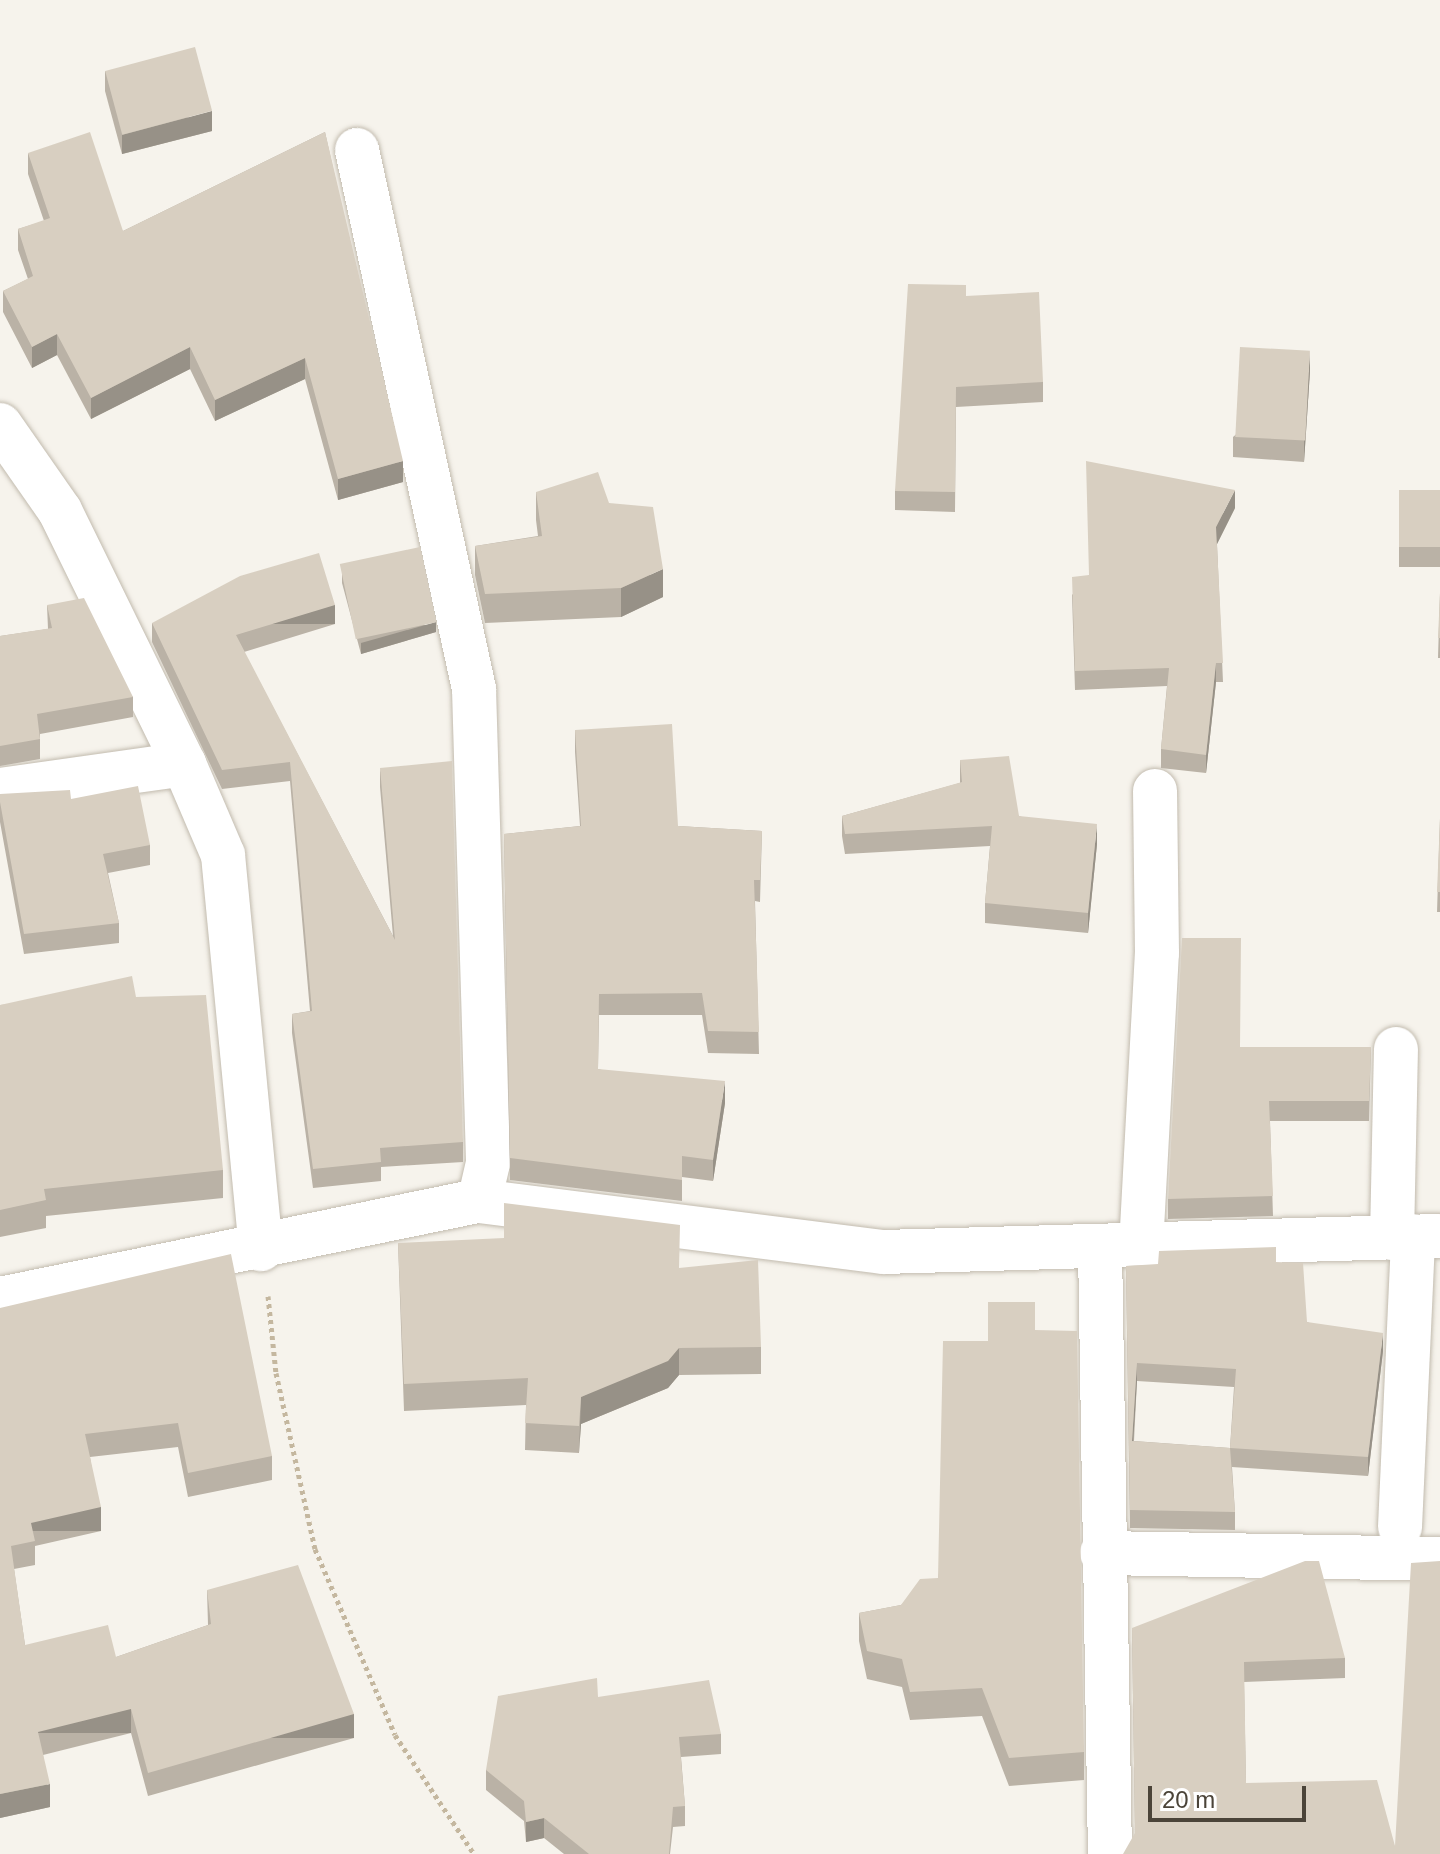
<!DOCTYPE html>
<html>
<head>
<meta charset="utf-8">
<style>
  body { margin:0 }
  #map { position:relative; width:1440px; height:1854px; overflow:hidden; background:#f6f3ec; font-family:Helvetica,sans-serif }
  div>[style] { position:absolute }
  .path>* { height:5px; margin-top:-2.5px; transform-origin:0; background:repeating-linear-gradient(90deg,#c4b79f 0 4px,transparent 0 8px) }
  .roads { filter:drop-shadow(0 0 2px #c2bbae) drop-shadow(0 0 2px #c2bbae) }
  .minor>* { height:44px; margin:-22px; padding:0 22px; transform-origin:22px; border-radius:22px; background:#fff }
  .wall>* { inset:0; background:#bab2a6; transform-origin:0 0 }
  .shaded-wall>* { inset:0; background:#979187; transform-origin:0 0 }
  .building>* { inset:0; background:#d8cfc1; transform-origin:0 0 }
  span { translate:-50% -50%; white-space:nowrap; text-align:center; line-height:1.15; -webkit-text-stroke:7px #fff; paint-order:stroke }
  .scale { position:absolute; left:1148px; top:1786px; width:158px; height:36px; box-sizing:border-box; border:4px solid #4b4439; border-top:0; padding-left:10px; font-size:24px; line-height:28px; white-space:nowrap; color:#4b4439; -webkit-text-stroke:6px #fff; paint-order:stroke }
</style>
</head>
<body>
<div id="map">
  <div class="path">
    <i style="left:268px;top:1296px;width:77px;rotate:84.1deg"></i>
    <i style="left:276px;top:1373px;width:180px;rotate:77.5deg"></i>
    <i style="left:315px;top:1549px;width:202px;rotate:66.7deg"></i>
    <i style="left:395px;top:1735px;width:143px;rotate:56.4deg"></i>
  </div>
  <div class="roads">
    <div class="minor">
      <i style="left:357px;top:150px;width:552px;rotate:77.75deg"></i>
      <i style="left:474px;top:689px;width:474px;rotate:88.3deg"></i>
      <i style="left:488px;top:1163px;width:39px;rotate:103deg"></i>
      <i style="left:0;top:425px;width:105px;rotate:55.1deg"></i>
      <i style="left:60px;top:511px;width:282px;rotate:63.9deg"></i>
      <i style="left:0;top:790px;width:186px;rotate:-8deg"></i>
      <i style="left:184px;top:764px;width:99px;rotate:66.8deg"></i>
      <i style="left:223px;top:855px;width:396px;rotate:84.5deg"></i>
      <i style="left:1392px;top:1238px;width:189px;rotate:-88.8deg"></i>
      <i style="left:1100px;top:1247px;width:607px;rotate:89.06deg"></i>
      <i style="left:1141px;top:1247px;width:294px;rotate:-86.9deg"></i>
      <i style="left:1157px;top:953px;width:162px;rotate:-90.7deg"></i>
      <i style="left:0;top:1299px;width:489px;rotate:-11.6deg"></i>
      <i style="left:479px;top:1201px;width:407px;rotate:7.2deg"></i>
      <i style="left:883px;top:1252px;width:557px;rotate:-1.65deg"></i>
      <i style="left:1400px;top:1527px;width:291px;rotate:-87.4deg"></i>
      <i style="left:1102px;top:1553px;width:338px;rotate:1deg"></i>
    </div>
  </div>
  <div class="wall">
    <i style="clip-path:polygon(105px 71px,212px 131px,122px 154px,105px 91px)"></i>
    <i style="clip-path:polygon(325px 132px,403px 482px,338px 500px,305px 379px,215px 421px,190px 369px,91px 419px,57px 355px,32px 368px,3px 312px,3px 291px,28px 279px,18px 250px,18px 229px,44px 221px,28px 174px,28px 153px,123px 231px)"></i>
    <i style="clip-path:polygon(966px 296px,1043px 382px,1043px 402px,956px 407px,955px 512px,895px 510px,895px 491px)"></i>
    <i style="clip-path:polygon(1310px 371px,1304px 462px,1233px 457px,1233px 437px)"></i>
    <i style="left:1440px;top:490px;width:77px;height:41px;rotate:90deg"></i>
    <i style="clip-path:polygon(536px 492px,609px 503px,663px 597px,621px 617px,485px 623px,475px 575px,475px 546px,538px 536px,536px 520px)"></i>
    <i style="clip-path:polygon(1235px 508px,1217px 544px,1223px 682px,1216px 682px,1206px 773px,1161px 768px,1161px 749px,1167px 686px,1075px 690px,1072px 595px,1089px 575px)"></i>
    <i style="clip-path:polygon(342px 573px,436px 632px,361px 654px,342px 583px)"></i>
    <i style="clip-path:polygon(1440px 593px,1440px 658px,1438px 658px)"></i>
    <i style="clip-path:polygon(47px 605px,133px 697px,133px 717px,40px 734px,40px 759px,0 766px,0 636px,48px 629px)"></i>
    <i style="clip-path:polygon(152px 623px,335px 624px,244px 652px,393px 936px,380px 787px,380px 768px,463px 1142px,463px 1162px,381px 1167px,381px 1181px,313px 1188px,292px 1033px,292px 1014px,310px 1011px,290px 781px,222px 789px,152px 642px)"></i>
    <i style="clip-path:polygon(575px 730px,678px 826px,762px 831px,760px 902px,755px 901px,759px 1054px,708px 1053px,702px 1015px,599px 1015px,598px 1069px,725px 1103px,713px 1181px,682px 1177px,682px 1201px,510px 1180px,504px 834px,580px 826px,575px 752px)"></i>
    <i style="clip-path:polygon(960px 760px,1019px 816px,1097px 844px,1088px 933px,985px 923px,985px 903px,990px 846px,845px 854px,842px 836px,842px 816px,960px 783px)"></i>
    <i style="clip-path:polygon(0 794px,71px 799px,150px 845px,150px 865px,108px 873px,119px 923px,119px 943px,24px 954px,0 822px)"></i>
    <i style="clip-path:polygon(1440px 819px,1440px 912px,1437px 912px)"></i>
    <i style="clip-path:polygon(136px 997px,223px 1170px,223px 1198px,46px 1216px,46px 1228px,0 1237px,0 1005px)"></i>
    <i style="clip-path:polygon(1240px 1047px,1371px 1047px,1369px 1121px,1270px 1121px,1273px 1216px,1168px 1219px,1168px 1199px)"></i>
    <i style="clip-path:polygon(398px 1243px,680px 1268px,761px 1347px,761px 1374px,679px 1375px,668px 1388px,581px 1424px,579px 1453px,525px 1450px,526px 1405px,404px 1411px)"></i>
    <i style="clip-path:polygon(evenodd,1276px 1262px,1307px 1322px,1383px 1351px,1368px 1476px,1232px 1467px,1235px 1512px,1235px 1530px,1130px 1528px,1126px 1266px,1276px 1262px,1137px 1381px,1234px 1387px,1230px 1448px,1134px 1441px,1137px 1381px)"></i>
    <i style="clip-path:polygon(0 1308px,272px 1456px,272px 1480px,188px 1497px,178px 1447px,90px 1457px,101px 1531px,35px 1546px,35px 1565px,14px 1569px,25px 1645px,116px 1657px,208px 1625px,207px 1590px,354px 1738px,148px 1796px,131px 1733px,43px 1755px,50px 1807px,0 1818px)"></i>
    <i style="clip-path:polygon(1035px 1330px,1084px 1752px,1084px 1780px,1009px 1786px,982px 1716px,910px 1720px,902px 1687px,867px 1679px,859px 1641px,859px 1613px,901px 1605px,938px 1578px,988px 1341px)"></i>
    <i style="clip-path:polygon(1132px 1628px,1345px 1658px,1345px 1678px,1244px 1682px,1246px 1783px,1395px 1846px,1440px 1854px,1135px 1834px)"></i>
    <i style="clip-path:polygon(598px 1697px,721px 1734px,721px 1754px,681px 1757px,685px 1806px,685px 1826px,673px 1827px,670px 1854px,564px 1854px,544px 1838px,526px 1842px,524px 1821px,486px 1790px,486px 1770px)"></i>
  </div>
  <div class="shaded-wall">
    <i style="clip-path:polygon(212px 111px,212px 131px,122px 154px,122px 135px)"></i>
    <i style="clip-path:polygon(57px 334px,57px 355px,32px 368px,32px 347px)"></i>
    <i style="clip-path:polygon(190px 347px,190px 369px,91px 419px,91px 398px)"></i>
    <i style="clip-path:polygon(1310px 351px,1310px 371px,1304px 462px,1304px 442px)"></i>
    <i style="clip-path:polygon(305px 358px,305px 379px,215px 421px,215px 400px)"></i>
    <i style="clip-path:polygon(403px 461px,403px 482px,338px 500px,338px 479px)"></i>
    <i style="clip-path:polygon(1235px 490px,1235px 508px,1216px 546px,1216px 527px)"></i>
    <i style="clip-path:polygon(663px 569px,663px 597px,621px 617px,621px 588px)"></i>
    <i style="left:335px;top:605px;width:19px;height:103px;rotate:90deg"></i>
    <i style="clip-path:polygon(436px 622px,436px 632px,361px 654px,361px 643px)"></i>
    <i style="clip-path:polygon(1216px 663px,1216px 682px,1206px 773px,1206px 755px)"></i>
    <i style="clip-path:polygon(1097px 824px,1097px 844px,1088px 933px,1088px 913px)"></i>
    <i style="clip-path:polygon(725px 1081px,725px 1103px,713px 1181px,713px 1160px)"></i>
    <i style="clip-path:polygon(1383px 1333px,1383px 1351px,1368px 1476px,1368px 1457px)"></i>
    <i style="clip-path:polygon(679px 1348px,679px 1375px,668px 1388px,581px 1424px,579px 1453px,581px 1397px)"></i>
    <i style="clip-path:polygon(1137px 1363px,1137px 1381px,1132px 1460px,1132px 1441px)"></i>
    <i style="left:101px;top:1507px;width:24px;height:72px;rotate:90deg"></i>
    <i style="left:131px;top:1709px;width:24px;height:96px;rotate:90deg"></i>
    <i style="left:354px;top:1714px;width:24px;height:214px;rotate:90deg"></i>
    <i style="clip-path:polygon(50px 1784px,50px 1807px,0 1818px,0 1794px)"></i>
    <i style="clip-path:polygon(544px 1818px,544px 1838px,526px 1842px,526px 1822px)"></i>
  </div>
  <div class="building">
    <i style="left:195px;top:47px;width:66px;height:93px;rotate:75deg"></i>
    <i style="clip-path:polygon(90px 132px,123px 231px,325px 132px,403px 461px,338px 479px,305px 358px,215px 400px,190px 347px,91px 398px,57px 334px,32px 347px,3px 291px,33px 276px,18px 229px,50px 218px,28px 153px)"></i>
    <i style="clip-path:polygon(908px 284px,966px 285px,966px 296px,1039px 292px,1043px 382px,956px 387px,955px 492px,895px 491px)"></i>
    <i style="left:1240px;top:347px;width:70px;height:90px;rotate:3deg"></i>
    <i style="clip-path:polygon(1086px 461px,1235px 490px,1216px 527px,1223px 663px,1216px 663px,1206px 755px,1161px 749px,1169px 668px,1075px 671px,1072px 577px,1089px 575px)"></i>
    <i style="clip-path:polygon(598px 472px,609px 503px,653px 507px,663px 569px,621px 588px,485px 594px,475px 546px,542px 536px,536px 492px)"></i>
    <i style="left:1440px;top:490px;width:57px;height:41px;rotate:90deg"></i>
    <i style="left:420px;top:547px;width:77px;height:82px;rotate:78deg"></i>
    <i style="clip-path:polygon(319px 553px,335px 605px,236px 635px,395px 940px,380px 768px,452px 761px,463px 1142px,380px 1148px,381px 1162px,313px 1169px,292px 1014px,312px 1011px,290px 762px,222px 770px,152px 623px,240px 576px)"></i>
    <i style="clip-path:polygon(1440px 593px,1440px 638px,1438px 638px)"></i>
    <i style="clip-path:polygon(84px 598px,133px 697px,37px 714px,40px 739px,0 746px,0 636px,52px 628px,47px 605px)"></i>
    <i style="clip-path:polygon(672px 724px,678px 826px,762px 831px,760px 880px,754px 880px,759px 1032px,708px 1031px,702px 993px,599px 994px,598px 1069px,725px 1081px,713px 1160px,682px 1156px,682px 1180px,510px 1158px,504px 834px,581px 826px,575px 730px)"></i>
    <i style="clip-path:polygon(1009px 756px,1019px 816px,1097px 824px,1088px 913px,985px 903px,992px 826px,845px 834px,842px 816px,962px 782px,960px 760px)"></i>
    <i style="clip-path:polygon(138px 786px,150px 845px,103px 854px,119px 923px,24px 934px,0 802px,0 794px,70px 790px,71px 799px)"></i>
    <i style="clip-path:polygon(1440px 819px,1440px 892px,1437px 892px)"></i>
    <i style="clip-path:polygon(1182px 938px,1241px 938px,1240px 1047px,1371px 1047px,1369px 1101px,1269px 1101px,1273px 1196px,1168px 1199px)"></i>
    <i style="clip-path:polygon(132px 976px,136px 997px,206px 995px,223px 1170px,44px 1189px,46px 1200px,0 1210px,0 1005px)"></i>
    <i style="clip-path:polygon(504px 1203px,680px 1225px,679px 1268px,758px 1260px,761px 1347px,679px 1348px,668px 1361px,581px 1397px,579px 1426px,525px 1423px,528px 1378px,404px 1384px,398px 1243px,504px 1238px)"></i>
    <i style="clip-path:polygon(evenodd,1276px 1247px,1276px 1262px,1303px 1263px,1307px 1322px,1383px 1333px,1368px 1457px,1230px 1448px,1235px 1512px,1130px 1510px,1126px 1266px,1158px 1264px,1159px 1251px,1276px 1247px,1137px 1363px,1236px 1369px,1230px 1448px,1132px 1441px,1137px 1363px)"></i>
    <i style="clip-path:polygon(231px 1254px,272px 1456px,188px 1473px,178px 1423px,85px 1434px,101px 1507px,31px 1523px,35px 1541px,11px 1546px,25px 1645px,108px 1625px,116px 1657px,211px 1624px,207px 1590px,298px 1565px,354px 1714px,148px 1773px,131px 1709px,38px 1732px,50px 1784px,0 1794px,0 1308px)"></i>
    <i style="clip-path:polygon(988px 1302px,1035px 1302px,1035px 1330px,1077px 1331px,1084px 1752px,1009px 1758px,982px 1688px,910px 1692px,902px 1659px,867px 1651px,859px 1613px,901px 1605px,920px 1579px,938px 1578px,943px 1341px,988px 1341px)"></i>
    <i style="clip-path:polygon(1305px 1561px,1319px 1561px,1345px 1658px,1244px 1662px,1246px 1783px,1377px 1780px,1395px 1846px,1411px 1563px,1440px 1561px,1440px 1854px,1123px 1854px,1135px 1833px,1132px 1628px)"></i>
    <i style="clip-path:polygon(597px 1678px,598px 1697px,709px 1680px,721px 1734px,679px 1737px,685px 1806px,673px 1807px,669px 1854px,589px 1854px,544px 1818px,526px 1822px,524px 1801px,486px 1770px,498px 1696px)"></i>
  </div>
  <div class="scale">20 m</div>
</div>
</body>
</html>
